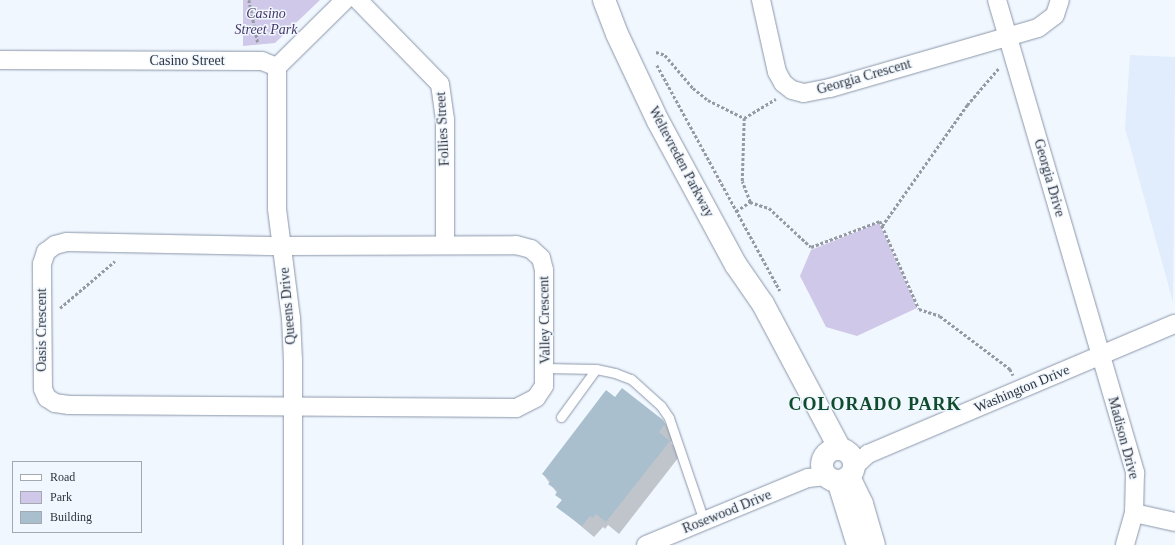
<!DOCTYPE html>
<html>
<head>
<meta charset="utf-8">
<style>
  body { margin:0 }
  #map { position:relative; width:1175px; height:545px; overflow:hidden; background:#f1f7ff; font-family:"Times New Roman",serif }
  div>[style] { position:absolute }
  .built>* { inset:0; background:#e1ecfc }
  .green>* { inset:0; background:#cfc8e8 }
  .shadow>* { inset:0; background:#0003 }
  .building>* { inset:0; background:#a9bfcd }
  .path>* { height:2.5px; margin-top:-1.25px; transform-origin:0; background:repeating-linear-gradient(90deg,#969ba3 0 3px,transparent 0 5px) }
  .roads { filter:drop-shadow(0 0 1px #8a97a9) drop-shadow(0 0 1px #8a97a9) }
  .lane>* { height:9px; margin:-4.5px; padding:0 4.5px; transform-origin:4.5px; border-radius:4.5px; background:#fff }
  .street>* { height:18px; margin:-9px; padding:0 9px; transform-origin:9px; border-radius:9px; background:#fff }
  .secondary>* { height:22px; margin:-11px; padding:0 11px; transform-origin:11px; border-radius:11px; background:#fff }
  .secondary>.ring { margin:-11px; padding:0; box-sizing:content-box; background:none; border:22px solid #fff; border-radius:50% }
  span { translate:-50% -50%; white-space:nowrap; text-align:center; line-height:1.15; -webkit-text-stroke:3px #f1f7ff; paint-order:stroke }
  .park-label { font-size:14px; color:#463868; font-style:italic }
  .street-label { font-size:14px; color:#30353d }
  .district-label { font-size:18px; color:#0f4c2e; font-weight:700; letter-spacing:1px }
  .legend { position:absolute; left:12px; top:461px; width:130px; height:72px; box-sizing:border-box; background:#f1f7ff; border:1px solid #a4a9b1; margin:0; padding:5px 7px; list-style:none; font-size:12px; color:#30353d }
  .legend li { display:flex; align-items:center; gap:8px; height:20px }
  .legend b { width:20px; border:1px solid #a4a9b1 }
</style>
</head>
<body>
<div id="map">
  <div class="built">
    <i style="clip-path:polygon(1130px 55px,1175px 57px,1173px 302px,1125px 128px)"></i>
  </div>
  <div class="green">
    <i style="clip-path:polygon(243px 0,320px 0,275px 43px,243px 46px)"></i>
    <i style="clip-path:polygon(879px 223px,917px 308px,857px 336px,826px 327px,800px 276px,811px 250px)"></i>
  </div>
  <div class="shadow">
    <i style="clip-path:polygon(615px 399px,663px 421px,675px 434px,671px 443px,682px 453px,619px 534px,608px 525px,605px 529px,603px 527px,594px 537px,558px 507px,562px 500px,543px 474px)"></i>
  </div>
  <div class="building">
    <i style="clip-path:polygon(622px 388px,663px 420px,665px 424px,659px 432px,670px 441px,606px 522px,596px 514px,593px 518px,590px 516px,582px 526px,556px 507px,562px 500px,555px 495px,558px 491px,548px 484px,551px 481px,542px 474px,606px 390px,615px 397px)"></i>
  </div>
  <div class="path">
    <i style="left:249px;top:0;width:44px;rotate:78.2deg"></i>
    <i style="left:656px;top:52px;width:9px;rotate:18deg"></i>
    <i style="left:665px;top:55px;width:43px;rotate:49.7deg"></i>
    <i style="left:693px;top:88px;width:19px;rotate:39deg"></i>
    <i style="left:708px;top:100px;width:40px;rotate:26.6deg"></i>
    <i style="left:657px;top:65px;width:257px;rotate:61.4deg"></i>
    <i style="left:750px;top:202px;width:20px;rotate:18deg"></i>
    <i style="left:769px;top:208px;width:57px;rotate:42.9deg"></i>
    <i style="left:811px;top:247px;width:74px;rotate:-20.6deg"></i>
    <i style="left:880px;top:221px;width:96px;rotate:66.1deg"></i>
    <i style="left:919px;top:309px;width:22px;rotate:18deg"></i>
    <i style="left:940px;top:316px;width:88px;rotate:37.1deg"></i>
    <i style="left:1010px;top:369px;width:7px;rotate:63deg"></i>
    <i style="left:736px;top:211px;width:17px;rotate:-33deg"></i>
    <i style="left:750px;top:202px;width:22px;rotate:-111deg"></i>
    <i style="left:742px;top:181px;width:63px;rotate:-88.2deg"></i>
    <i style="left:744px;top:118px;width:37px;rotate:-31deg"></i>
    <i style="left:882px;top:226px;width:148px;rotate:-54.9deg"></i>
    <i style="left:967px;top:105px;width:48px;rotate:-49.3deg"></i>
    <i style="left:60px;top:308px;width:72px;rotate:-40.5deg"></i>
  </div>
  <div class="roads">
    <div class="lane">
      <i style="left:545px;top:368px;width:51px;rotate:1.1deg"></i>
      <i style="left:596px;top:369px;width:19px;rotate:12deg"></i>
      <i style="left:615px;top:373px;width:17px;rotate:21deg"></i>
      <i style="left:631px;top:379px;width:40px;rotate:42deg"></i>
      <i style="left:661px;top:406px;width:14px;rotate:56deg"></i>
      <i style="left:669px;top:418px;width:109px;rotate:71.2deg"></i>
      <i style="left:561px;top:417px;width:59px;rotate:-53.9deg"></i>
    </div>
    <div class="street">
      <i style="left:358px;top:0;width:117px;rotate:45.7deg"></i>
      <i style="left:440px;top:84px;width:35px;rotate:82deg"></i>
      <i style="left:445px;top:119px;width:125px;rotate:90deg"></i>
      <i style="left:761px;top:0;width:74px;rotate:77.5deg"></i>
      <i style="left:777px;top:72px;width:13px;rotate:61deg"></i>
      <i style="left:783px;top:83px;width:11px;rotate:38deg"></i>
      <i style="left:792px;top:90px;width:12px;rotate:14deg"></i>
      <i style="left:804px;top:93px;width:26px;rotate:-11deg"></i>
      <i style="left:830px;top:88px;width:216px;rotate:-16.1deg"></i>
      <i style="left:1038px;top:28px;width:21px;rotate:-37deg"></i>
      <i style="left:1055px;top:15px;width:16px;rotate:-72deg"></i>
      <i style="left:997px;top:0;width:493px;rotate:73.7deg"></i>
      <i style="left:1135px;top:473px;width:40px;rotate:91.4deg"></i>
      <i style="left:1134px;top:513px;width:33px;rotate:106deg"></i>
      <i style="left:0;top:60px;width:262px;rotate:0.2deg"></i>
      <i style="left:262px;top:61px;width:16px;rotate:22deg"></i>
      <i style="left:277px;top:67px;width:142px;rotate:90deg"></i>
      <i style="left:277px;top:209px;width:110px;rotate:82.7deg"></i>
      <i style="left:291px;top:318px;width:42px;rotate:87.3deg"></i>
      <i style="left:293px;top:360px;width:185px;rotate:90deg"></i>
      <i style="left:277px;top:67px;width:95px;rotate:-44.6deg"></i>
      <i style="left:67px;top:242px;width:215px;rotate:1.1deg"></i>
      <i style="left:282px;top:246px;width:234px;rotate:-0.2deg"></i>
      <i style="left:516px;top:245px;width:16px;rotate:15deg"></i>
      <i style="left:531px;top:249px;width:13px;rotate:42deg"></i>
      <i style="left:541px;top:258px;width:12px;rotate:76deg"></i>
      <i style="left:544px;top:270px;width:116px;rotate:90deg"></i>
      <i style="left:544px;top:386px;width:14px;rotate:124deg"></i>
      <i style="left:536px;top:398px;width:22px;rotate:153deg"></i>
      <i style="left:516px;top:408px;width:447px;rotate:-179.6deg"></i>
      <i style="left:69px;top:405px;width:14px;rotate:-172deg"></i>
      <i style="left:55px;top:403px;width:9px;rotate:-148deg"></i>
      <i style="left:47px;top:398px;width:10px;rotate:-114deg"></i>
      <i style="left:43px;top:389px;width:125px;rotate:-90.5deg"></i>
      <i style="left:42px;top:264px;width:13px;rotate:-72deg"></i>
      <i style="left:46px;top:252px;width:11px;rotate:-38deg"></i>
      <i style="left:55px;top:245px;width:12px;rotate:-14deg"></i>
      <i style="left:855px;top:466px;width:18px;rotate:-43deg"></i>
      <i style="left:868px;top:454px;width:333px;rotate:-23deg"></i>
      <i style="left:1134px;top:513px;width:42px;rotate:12.4deg"></i>
      <i style="left:646px;top:545px;width:175px;rotate:-22.5deg"></i>
      <i style="left:808px;top:478px;width:18px;rotate:-6deg"></i>
    </div>
    <div class="secondary">
      <i style="left:604px;top:0;width:36px;rotate:69deg"></i>
      <i style="left:617px;top:34px;width:96px;rotate:64.8deg"></i>
      <i style="left:658px;top:121px;width:164px;rotate:61.6deg"></i>
      <i style="left:736px;top:265px;width:47px;rotate:55.3deg"></i>
      <i style="left:763px;top:304px;width:164px;rotate:62deg"></i>
      <i class="ring" style="left:822px;top:449px;width:10px;height:10px"></i>
      <i style="left:849px;top:477px;width:30px;rotate:64deg"></i>
      <i style="left:862px;top:504px;width:43px;rotate:73.7deg"></i>
      <i style="left:840px;top:487px;width:61px;rotate:72.8deg"></i>
    </div>
  </div>
  <div class="park-label">
    <span style="left:266px;top:22px">Casino<br>Street Park</span>
  </div>
  <div class="street-label">
    <span style="left:187px;top:61px">Casino Street</span>
    <span style="left:864px;top:77px;rotate:-16deg">Georgia Crescent</span>
    <span style="left:443px;top:129px;rotate:-93deg">Follies Street</span>
    <span style="left:681px;top:162px;rotate:62deg">Weltevreden Parkway</span>
    <span style="left:1049px;top:178px;rotate:74deg">Georgia Drive</span>
    <span style="left:288px;top:306px;rotate:-95deg">Queens Drive</span>
    <span style="left:545px;top:320px;rotate:-91deg">Valley Crescent</span>
    <span style="left:42px;top:330px;rotate:-90deg">Oasis Crescent</span>
    <span style="left:1022px;top:389px;rotate:-23deg">Washington Drive</span>
    <span style="left:1123px;top:438px;rotate:75deg">Madison Drive</span>
    <span style="left:727px;top:512px;rotate:-22deg">Rosewood Drive</span>
  </div>
  <div class="district-label">
    <span style="left:875px;top:404px">COLORADO PARK</span>
  </div>
  <ul class="legend">
  <li><b style="height:5px;background:#fff"></b>Road</li>
  <li><b style="height:11px;background:#cfc8e8"></b>Park</li>
  <li><b style="height:11px;background:#a9bfcd"></b>Building</li>
  </ul>
</div>
</body>
</html>
